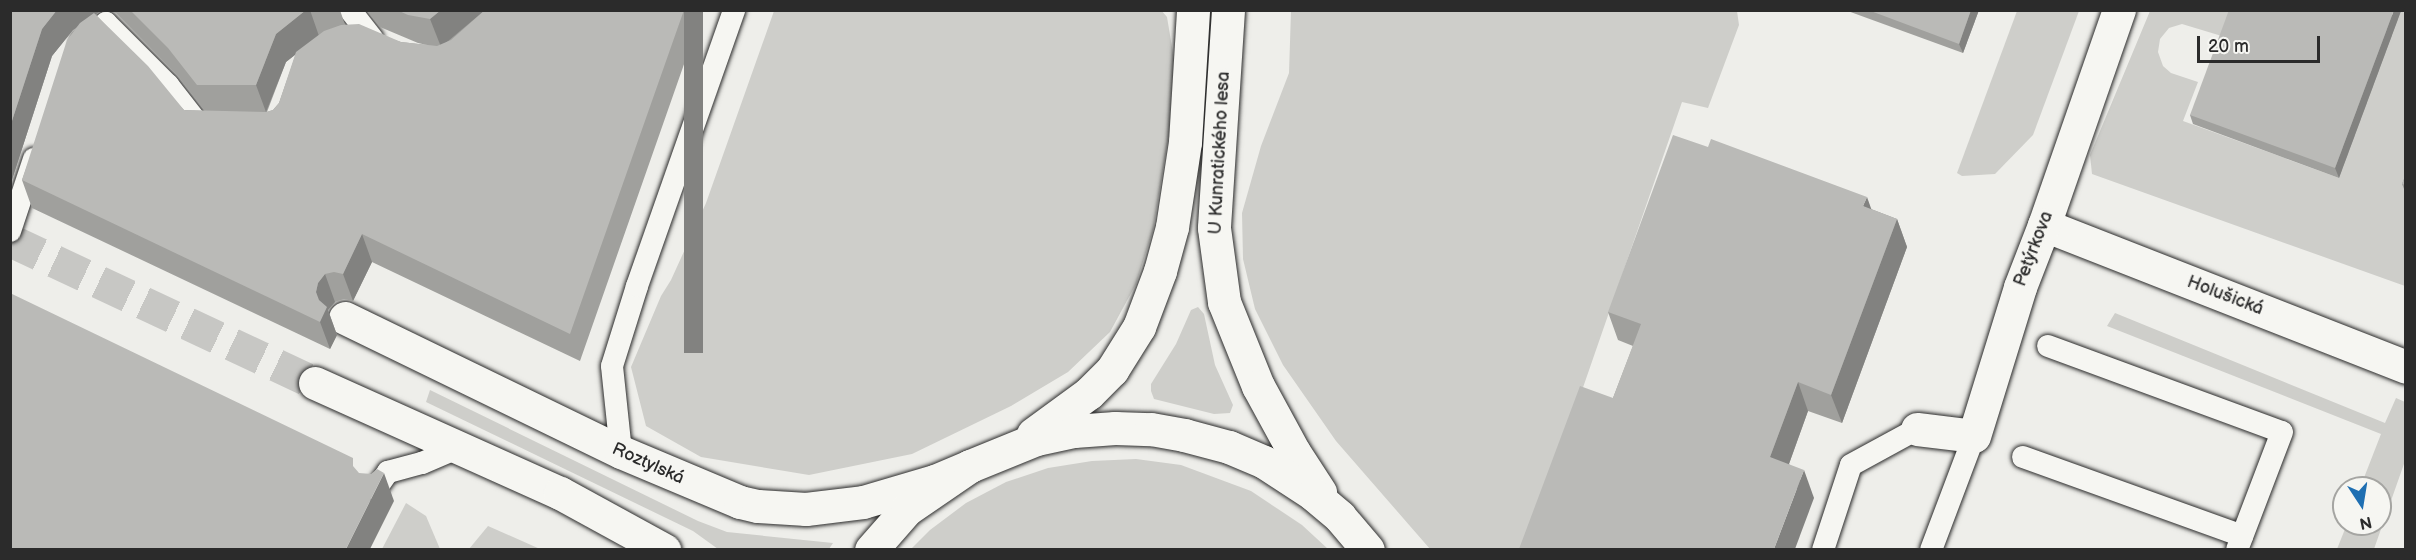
<!DOCTYPE html>
<html>
<head>
<meta charset="utf-8">
<style>
  body { margin:0 }
  #map { position:relative; width:2416px; height:560px; overflow:hidden; background:#eeeeea; font-family:"Balsamiq Sans",sans-serif }
  div>[style] { position:absolute }
  .green>* { inset:0; background:#cececa }
  .secondary-tunnel>* { height:33px; margin-top:-16.5px; transform-origin:0; background:repeating-linear-gradient(90deg,#c7c7c4 0 33px,transparent 0 49px) }
  .roads { filter:drop-shadow(0 0 2px #2b2b2b) drop-shadow(0 0 2px #2b2b2b) }
  .lane>* { height:22px; margin:-11px; padding:0 11px; transform-origin:11px; border-radius:11px; background:#f6f6f2 }
  .street>* { height:33px; margin:-16.5px; padding:0 16.5px; transform-origin:16.5px; border-radius:16.5px; background:#f6f6f2 }
  .secondary>* { height:33px; margin:-16.5px; padding:0 16.5px; transform-origin:16.5px; border-radius:16.5px; background:#f6f6f2 }
  .wall>* { inset:0; background:#a0a09d }
  .shaded-wall>* { inset:0; background:#828280; transform-origin:0 0 }
  .building>* { inset:0; background:#babab7 }
  span { translate:-50% -50%; white-space:nowrap; text-align:center; line-height:1.15; -webkit-text-stroke:6px #f6f6f2; paint-order:stroke }
  .street-label { font-size:18px; color:#2b2b2b }
  .frame { position:absolute; inset:0; border:12px solid #2b2b2b; pointer-events:none }
  .north { position:absolute; left:2332px; top:476px; width:60px; height:60px; box-sizing:border-box; background:#f6f6f2; border:2px solid #a5a5a2; border-radius:50%; rotate:168deg; font-size:16px; font-weight:700; line-height:24px; text-align:center; color:#2b2b2b }
  .north::after { content:''; display:block; margin:auto; width:21px; height:27px; background:#1f6fb2; clip-path:polygon(50% 0,100% 100%,50% 72%,0 100%) }
  .scale { position:absolute; left:2197px; top:36px; width:123px; height:27px; box-sizing:border-box; border:3px solid #2b2b2b; border-top:0; padding-left:8px; font-size:18px; line-height:21px; white-space:nowrap; color:#2b2b2b; -webkit-text-stroke:4px #f6f6f2; paint-order:stroke }
</style>
</head>
<body>
<div id="map">
  <div class="green">
    <i style="clip-path:polygon(1161px 10px,1167px 17px,1174px 59px,1169px 133px,1153px 230px,1136px 284px,1110px 332px,1068px 372px,1011px 406px,912px 454px,809px 475px,701px 457px,646px 426px,631px 367px,661px 296px,671px 280px,706px 203px,774px 11px)"></i>
    <i style="clip-path:polygon(1291px 11px,1737px 11px,1739px 25px,1708px 108px,1682px 102px,1527px 549px,1430px 549px,1336px 441px,1283px 365px,1255px 309px,1243px 259px,1242px 213px,1261px 146px,1289px 73px)"></i>
    <i style="clip-path:polygon(2017px 11px,2079px 11px,2033px 135px,1995px 174px,1962px 176px,1957px 173px)"></i>
    <i style="clip-path:polygon(2150px 11px,2235px 11px,2225px 37px,2182px 24px,2169px 28px,2160px 39px,2158px 52px,2163px 66px,2171px 73px,2198px 82px,2183px 121px,2339px 178px,2401px 11px,2405px 13px,2405px 286px,2092px 174px,2090px 155px)"></i>
    <i style="clip-path:polygon(1198px 307px,1204px 314px,1215px 365px,1233px 405px,1230px 413px,1214px 414px,1154px 399px,1151px 391px,1151px 384px,1176px 344px,1191px 310px)"></i>
    <i style="clip-path:polygon(2115px 313px,2385px 423px,2396px 398px,2405px 402px,2405px 461px,2374px 549px,2337px 549px,2347px 524px,2380px 524px,2380px 488px,2360px 488px,2381px 434px,2107px 326px)"></i>
    <i style="clip-path:polygon(430px 390px,698px 521px,727px 532px,833px 543px,829px 549px,718px 549px,693px 531px,426px 402px)"></i>
    <i style="clip-path:polygon(1136px 459px,1181px 465px,1251px 491px,1302px 525px,1328px 549px,911px 549px,930px 530px,966px 503px,1006px 482px,1048px 468px,1092px 461px)"></i>
    <i style="clip-path:polygon(406px 503px,426px 516px,440px 549px,382px 549px)"></i>
    <i style="clip-path:polygon(488px 526px,540px 549px,469px 549px)"></i>
  </div>
  <div class="secondary-tunnel">
    <i style="left:10px;top:240px;width:337px;rotate:25.1deg"></i>
  </div>
  <div class="roads">
    <div class="lane">
      <i style="left:350px;top:10px;width:36px;rotate:52deg"></i>
      <i style="left:82px;top:41px;width:30px;rotate:-37deg"></i>
      <i style="left:106px;top:23px;width:88px;rotate:45deg"></i>
      <i style="left:168px;top:85px;width:52px;rotate:52deg"></i>
      <i style="left:200px;top:126px;width:10px"></i>
      <i style="left:10px;top:231px;width:76px;rotate:-71.6deg"></i>
      <i style="left:2048px;top:346px;width:249px;rotate:20.2deg"></i>
      <i style="left:2282px;top:432px;width:126px;rotate:110.9deg"></i>
      <i style="left:621px;top:452px;width:86px;rotate:-96deg"></i>
      <i style="left:612px;top:366px;width:84px;rotate:-72.6deg"></i>
      <i style="left:637px;top:286px;width:293px;rotate:-70.6deg"></i>
      <i style="left:2023px;top:457px;width:233px;rotate:19.8deg"></i>
      <i style="left:376px;top:489px;width:21px;rotate:-55deg"></i>
      <i style="left:388px;top:472px;width:35px;rotate:-15deg"></i>
      <i style="left:422px;top:463px;width:38px;rotate:-23deg"></i>
      <i style="left:1823px;top:550px;width:89px;rotate:-71.8deg"></i>
      <i style="left:1851px;top:465px;width:75px;rotate:-28.6deg"></i>
      <i style="left:1931px;top:550px;width:122px;rotate:-69.3deg"></i>
    </div>
    <div class="street">
      <i style="left:2044px;top:225px;width:389px;rotate:21.4deg"></i>
      <i style="left:1917px;top:429px;width:57px;rotate:7deg"></i>
      <i style="left:1974px;top:436px;width:156px;rotate:-72.8deg"></i>
      <i style="left:2020px;top:287px;width:66px;rotate:-68.8deg"></i>
      <i style="left:2044px;top:225px;width:228px;rotate:-70.8deg"></i>
    </div>
    <div class="secondary">
      <i style="left:1228px;top:10px;width:218px;rotate:93.7deg"></i>
      <i style="left:1214px;top:228px;width:75px;rotate:82.3deg"></i>
      <i style="left:1224px;top:302px;width:91px;rotate:68deg"></i>
      <i style="left:1258px;top:386px;width:75px;rotate:61.4deg"></i>
      <i style="left:1294px;top:452px;width:48px;rotate:57deg"></i>
      <i style="left:345px;top:318px;width:307px;rotate:25.9deg"></i>
      <i style="left:621px;top:452px;width:129px;rotate:22.8deg"></i>
      <i style="left:740px;top:502px;width:18px;rotate:13deg"></i>
      <i style="left:758px;top:506px;width:48px;rotate:3.6deg"></i>
      <i style="left:806px;top:509px;width:57px;rotate:-7deg"></i>
      <i style="left:863px;top:502px;width:75px;rotate:-16.3deg"></i>
      <i style="left:935px;top:481px;width:38px;rotate:-23deg"></i>
      <i style="left:315px;top:383px;width:269px;rotate:24.2deg"></i>
      <i style="left:560px;top:493px;width:119px;rotate:28.7deg"></i>
      <i style="left:1033px;top:434px;width:69px;rotate:-36.2deg"></i>
      <i style="left:1089px;top:393px;width:33px;rotate:-45deg"></i>
      <i style="left:1112px;top:370px;width:51px;rotate:-57.9deg"></i>
      <i style="left:1139px;top:327px;width:60px;rotate:-69.4deg"></i>
      <i style="left:1160px;top:271px;width:46px;rotate:-74.7deg"></i>
      <i style="left:1172px;top:227px;width:86px;rotate:-81.3deg"></i>
      <i style="left:1185px;top:142px;width:132px;rotate:-86.5deg"></i>
      <i style="left:871px;top:550px;width:55px;rotate:-48.7deg"></i>
      <i style="left:907px;top:509px;width:76px;rotate:-34.3deg"></i>
      <i style="left:970px;top:466px;width:71px;rotate:-22.2deg"></i>
      <i style="left:1036px;top:439px;width:39px;rotate:-12deg"></i>
      <i style="left:1074px;top:431px;width:41px;rotate:-4.2deg"></i>
      <i style="left:1115px;top:428px;width:36px;rotate:2deg"></i>
      <i style="left:1151px;top:429px;width:34px;rotate:10deg"></i>
      <i style="left:1184px;top:435px;width:47px;rotate:14.9deg"></i>
      <i style="left:1229px;top:447px;width:38px;rotate:23deg"></i>
      <i style="left:1264px;top:462px;width:59px;rotate:33.1deg"></i>
      <i style="left:1313px;top:494px;width:35px;rotate:40deg"></i>
      <i style="left:1340px;top:517px;width:43px;rotate:49.7deg"></i>
    </div>
  </div>
  <div class="wall">
    <i style="clip-path:polygon(evenodd,10px 10px,102px 10px,96px 15px,184px 110px,205px 111px,178px 76px,116px 13px,106px 10px,340px 10px,345px 25px,401px 42px,427px 45px,418px 43px,380px 27px,366px 10px,703px 10px,580px 361px,372px 262px,353px 301px,344px 299px,335px 302px,328px 310px,337px 335px,330px 349px,32px 208px,22px 180px,77px 28px,73px 30px,52px 56px,10px 186px,10px 10px,296px 54px,279px 103px,273px 110px,267px 112px,286px 62px,296px 54px)"></i>
    <i style="clip-path:polygon(1845px 10px,1979px 10px,1963px 53px)"></i>
    <i style="clip-path:polygon(2401px 11px,2339px 178px,2193px 124px,2190px 115px)"></i>
    <i style="clip-path:polygon(2406px 174px,2406px 194px,2402px 184px)"></i>
    <i style="clip-path:polygon(1871px 209px,1897px 219px,1907px 247px,1842px 423px,1808px 411px,1789px 464px,1814px 498px,1613px 398px,1633px 346px,1618px 340px,1608px 312px)"></i>
  </div>
  <div class="shaded-wall">
    <i style="clip-path:polygon(57px 10px,102px 10px,73px 30px,52px 56px,10px 186px,10px 127px,42px 29px)"></i>
    <i style="clip-path:polygon(306px 10px,310px 10px,319px 36px,286px 62px,266px 112px,256px 85px,276px 34px)"></i>
    <i style="clip-path:polygon(441px 10px,485px 10px,441px 47px,430px 19px)"></i>
    <i style="left:684px;top:10px;width:19px;height:343px"></i>
    <i style="clip-path:polygon(1971px 10px,1979px 10px,1963px 53px,1959px 44px)"></i>
    <i style="clip-path:polygon(2394px 10px,2400px 10px,2401px 11px,2339px 178px,2335px 168px)"></i>
    <i style="clip-path:polygon(1867px 197px,1877px 225px,1863px 206px)"></i>
    <i style="clip-path:polygon(1897px 219px,1907px 247px,1842px 423px,1831px 395px)"></i>
    <i style="clip-path:polygon(362px 234px,372px 262px,353px 301px,343px 274px)"></i>
    <i style="clip-path:polygon(325px 274px,335px 302px,328px 310px,337px 335px,330px 349px,320px 322px,316px 292px,318px 283px)"></i>
    <i style="clip-path:polygon(1798px 382px,1808px 411px,1781px 486px,1770px 457px)"></i>
    <i style="clip-path:polygon(1804px 470px,1814px 498px,1795px 549px,1774px 549px)"></i>
    <i style="clip-path:polygon(384px 473px,394px 501px,370px 549px,346px 549px)"></i>
  </div>
  <div class="building">
    <i style="clip-path:polygon(10px 10px,57px 10px,42px 29px,10px 127px)"></i>
    <i style="clip-path:polygon(130px 10px,306px 10px,276px 34px,256px 85px,197px 85px,168px 48px)"></i>
    <i style="clip-path:polygon(397px 10px,441px 10px,430px 19px,408px 15px)"></i>
    <i style="clip-path:polygon(485px 10px,684px 10px,570px 334px,362px 234px,343px 274px,334px 272px,325px 274px,318px 283px,316px 292px,319px 300px,327px 307px,320px 322px,22px 180px,67px 40px,80px 23px,94px 13px,148px 66px,184px 110px,266px 112px,273px 110px,279px 103px,296px 52px,324px 31px,341px 25px,359px 24px,401px 42px,437px 46px,451px 40px)"></i>
    <i style="clip-path:polygon(1868px 10px,1971px 10px,1959px 44px)"></i>
    <i style="clip-path:polygon(2229px 10px,2394px 10px,2335px 168px,2190px 115px)"></i>
    <i style="clip-path:polygon(1673px 135px,1708px 147px,1711px 139px,1867px 197px,1863px 206px,1897px 219px,1831px 395px,1798px 382px,1770px 457px,1804px 470px,1774px 549px,1519px 549px,1580px 386px,1613px 398px,1641px 324px,1608px 312px)"></i>
    <i style="clip-path:polygon(2406px 174px,2406px 185px,2402px 184px)"></i>
    <i style="clip-path:polygon(10px 293px,353px 458px,353px 466px,359px 473px,371px 474px,377px 469px,384px 473px,346px 549px,10px 549px)"></i>
  </div>
  <div class="street-label">
    <span style="left:1220px;top:153px;rotate:-87deg">U Kunratického lesa</span>
    <span style="left:2034px;top:249px;rotate:-69deg">Petýrkova</span>
    <span style="left:2225px;top:296px;rotate:21deg">Holušická</span>
    <span style="left:648px;top:464px;rotate:24deg">Roztylská</span>
  </div>
  <div class="frame"></div>
  <div class="north">N</div>
  <div class="scale">20 m</div>
</div>
</body>
</html>
